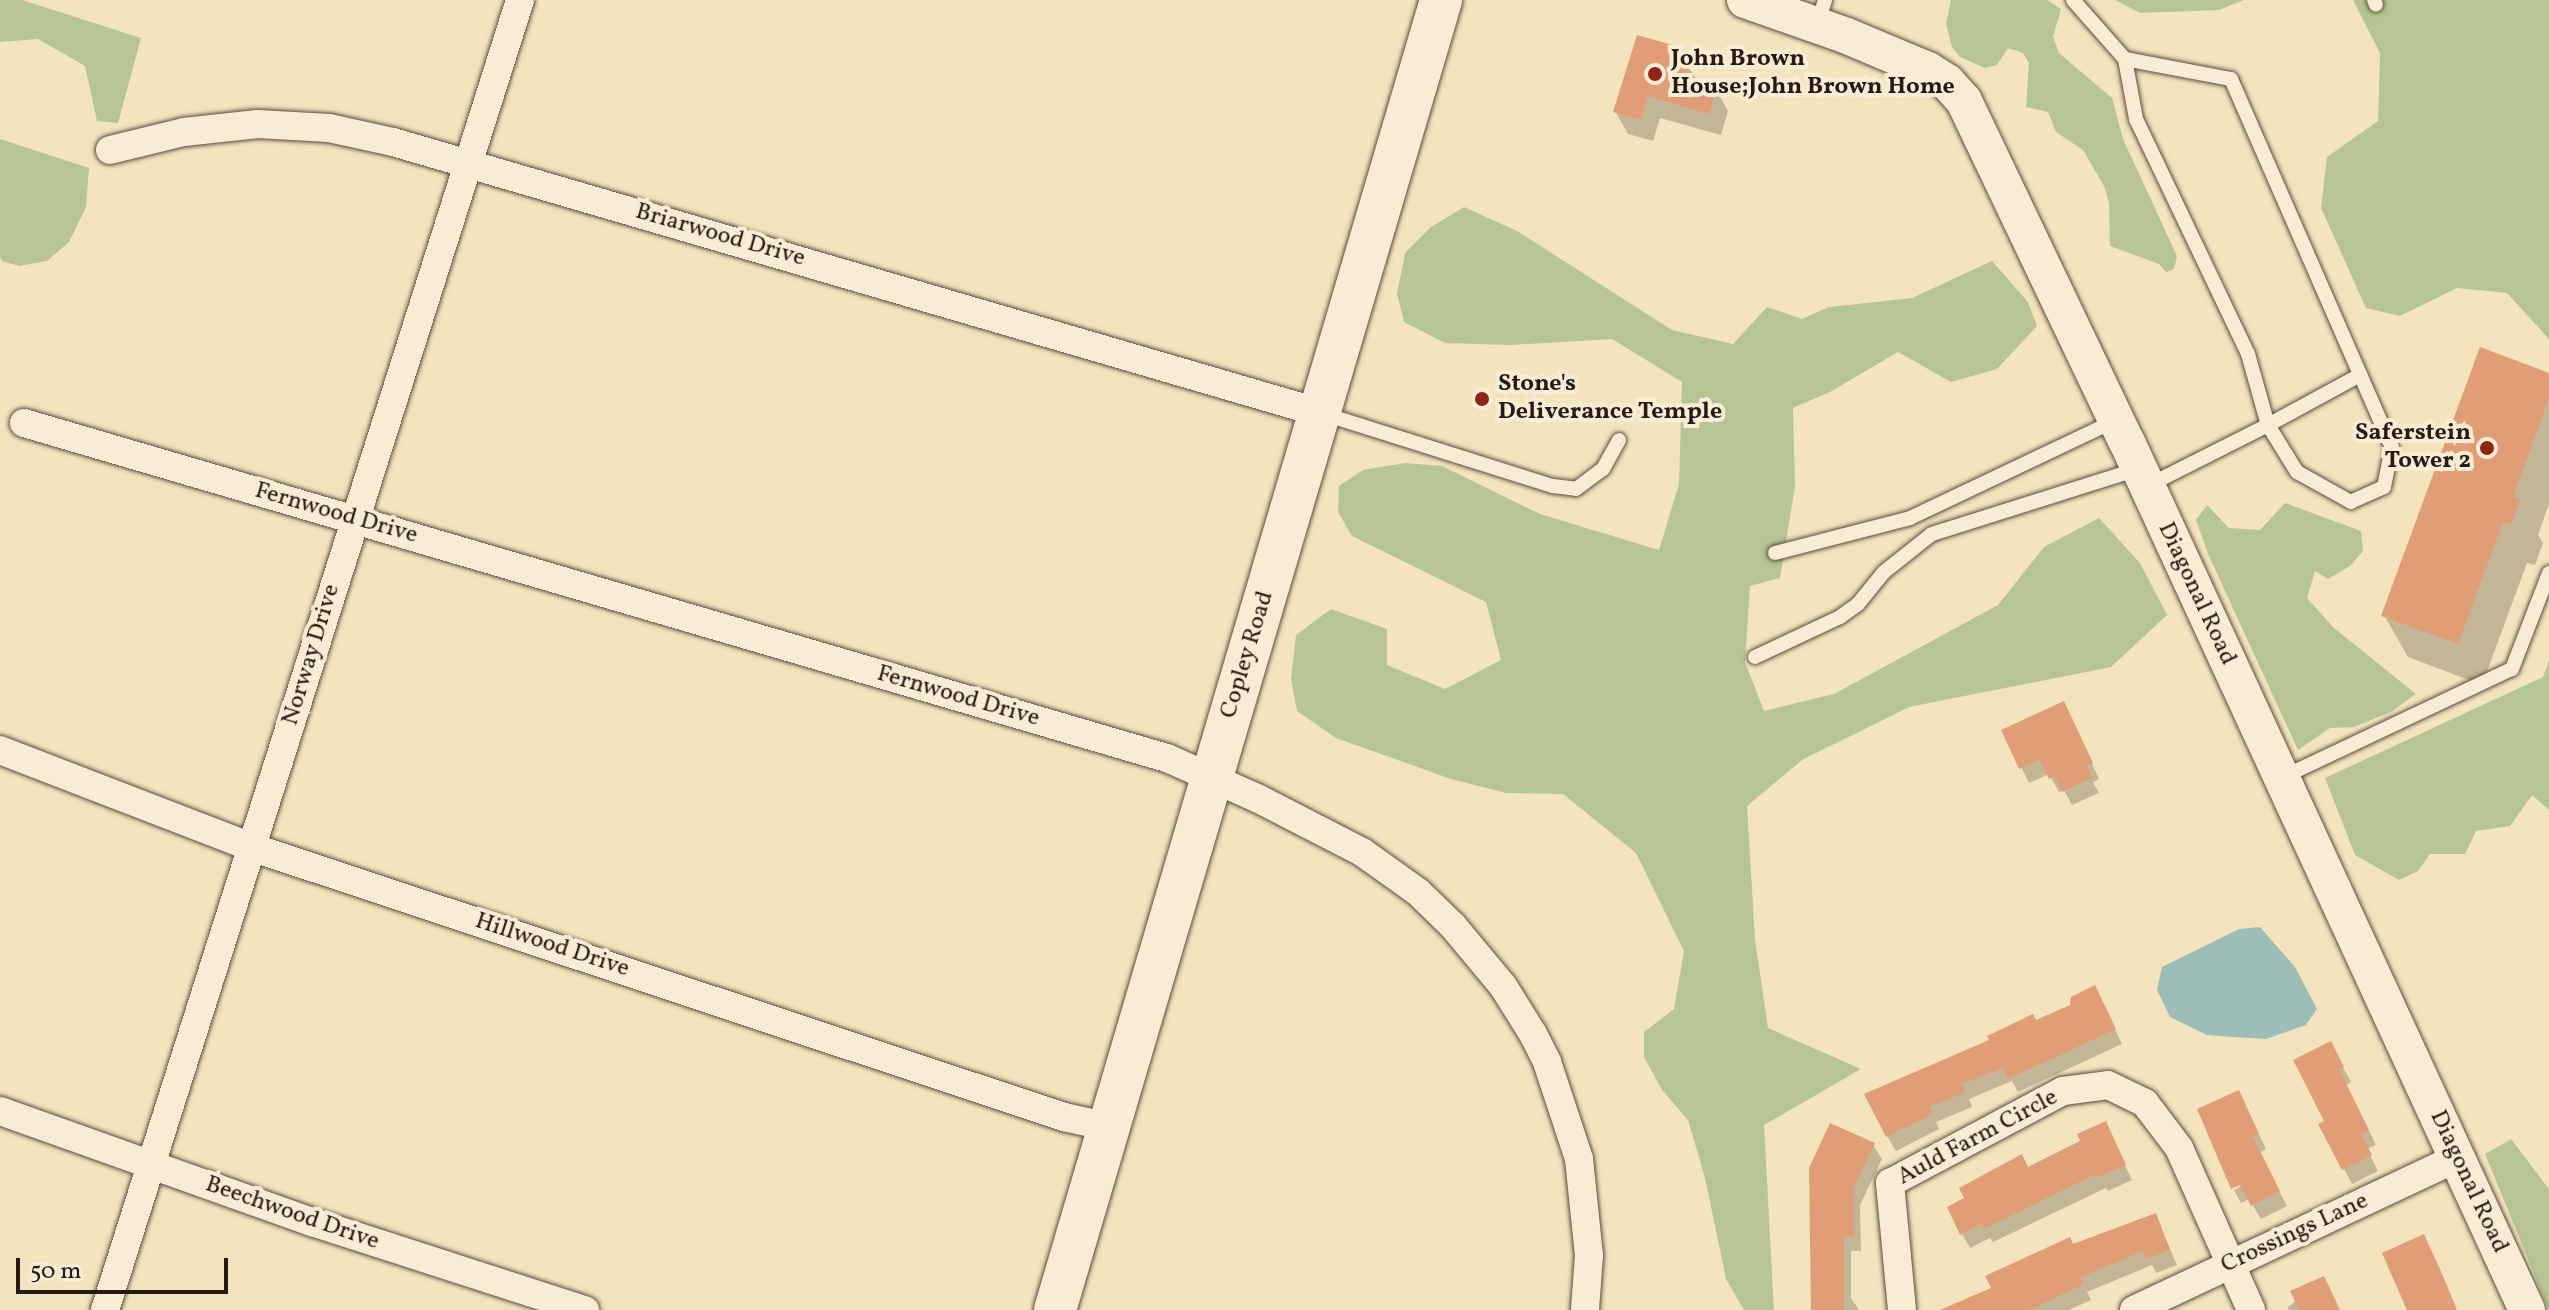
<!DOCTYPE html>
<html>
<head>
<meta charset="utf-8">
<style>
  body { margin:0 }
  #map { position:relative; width:2549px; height:1310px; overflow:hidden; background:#f4e4bd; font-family:Vollkorn,serif }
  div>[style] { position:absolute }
  .green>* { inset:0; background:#b7c594 }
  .water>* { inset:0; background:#9dbeb8 }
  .shadow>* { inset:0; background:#0003 }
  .building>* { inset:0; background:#e19d75 }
  .roads { filter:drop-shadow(0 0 2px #5a4c3f) drop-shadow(0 0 2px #5a4c3f) }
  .service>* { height:14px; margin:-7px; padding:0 7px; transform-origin:7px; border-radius:7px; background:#f8edd4 }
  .minor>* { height:28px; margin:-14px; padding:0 14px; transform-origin:14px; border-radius:14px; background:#f8edd4 }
  .tertiary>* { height:36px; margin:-18px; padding:0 18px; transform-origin:18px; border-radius:18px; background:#f8edd4 }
  .secondary>* { height:42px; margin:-21px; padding:0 21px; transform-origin:21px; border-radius:21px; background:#f8edd4 }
  .dots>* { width:22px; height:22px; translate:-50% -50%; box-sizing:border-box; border:4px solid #f8edd4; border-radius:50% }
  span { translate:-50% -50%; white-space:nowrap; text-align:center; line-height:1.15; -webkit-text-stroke:8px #f8edd4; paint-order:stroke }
  .poi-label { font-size:24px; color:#261a15; font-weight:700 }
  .left { translate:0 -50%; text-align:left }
  .right { translate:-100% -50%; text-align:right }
  .street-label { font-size:24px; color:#261a15 }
  .scale { position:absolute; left:16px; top:1258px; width:212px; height:36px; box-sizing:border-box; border:4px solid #261a15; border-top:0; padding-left:10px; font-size:24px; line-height:28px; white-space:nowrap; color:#261a15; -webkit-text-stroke:6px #f8edd4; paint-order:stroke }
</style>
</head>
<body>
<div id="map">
  <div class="green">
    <i style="clip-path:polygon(0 0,22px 0,141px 38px,118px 123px,97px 121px,85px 66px,38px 39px,0 42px)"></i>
    <i style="clip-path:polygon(1951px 0,2047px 0,2061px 9px,2053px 37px,2059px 53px,2112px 98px,2123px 139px,2177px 256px,2174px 269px,2166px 272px,2159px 264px,2110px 246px,2109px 203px,2104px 186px,2083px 150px,2056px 132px,2048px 112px,2026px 107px,2029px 63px,2023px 53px,2008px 48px,1997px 65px,1985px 68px,1960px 57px,1952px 47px,1946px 24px)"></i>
    <i style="clip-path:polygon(2115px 0,2244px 0,2219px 10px,2140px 13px)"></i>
    <i style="clip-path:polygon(2353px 0,2549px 0,2549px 339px,2507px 293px,2457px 288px,2400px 316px,2366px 308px,2321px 208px,2327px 157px,2378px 121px,2380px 53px)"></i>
    <i style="clip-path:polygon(0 139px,89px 168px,86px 207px,69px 242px,47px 261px,19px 266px,2px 261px,0 257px)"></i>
    <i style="clip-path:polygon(1464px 207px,1517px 231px,1672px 330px,1733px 344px,1767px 307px,1802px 319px,1829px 307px,1912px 298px,1992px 261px,2028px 302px,2037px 326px,1997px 369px,1951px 382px,1898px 352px,1830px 392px,1793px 408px,1795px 486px,1780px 578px,1750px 586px,1745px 662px,1764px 711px,1834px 694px,1998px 605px,2044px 547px,2099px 518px,2140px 563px,2167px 615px,2111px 667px,1909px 707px,1802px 760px,1747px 806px,1755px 939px,1768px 1028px,1861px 1069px,1764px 1125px,1774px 1310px,1744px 1310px,1726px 1279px,1705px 1178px,1688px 1120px,1662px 1090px,1644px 1057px,1644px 1032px,1674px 1009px,1684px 951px,1636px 853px,1563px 794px,1506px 793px,1451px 779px,1336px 738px,1297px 711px,1291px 679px,1296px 635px,1331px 609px,1387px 629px,1387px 665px,1445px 689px,1501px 660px,1486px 602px,1352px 536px,1338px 512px,1339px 486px,1363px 470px,1405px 463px,1442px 466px,1540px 514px,1659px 550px,1679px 484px,1682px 382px,1612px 339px,1509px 345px,1445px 343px,1404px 322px,1397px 294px,1405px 253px,1431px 227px)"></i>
    <i style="clip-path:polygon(2285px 503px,2361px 531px,2363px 551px,2350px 566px,2328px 579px,2315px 571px,2307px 598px,2334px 628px,2416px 694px,2391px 712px,2354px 727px,2330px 728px,2298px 750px,2208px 554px,2196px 520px,2207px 505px,2229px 528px,2260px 530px)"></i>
    <i style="clip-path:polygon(2549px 661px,2549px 810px,2532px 795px,2510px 826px,2476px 831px,2465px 854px,2430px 854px,2418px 871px,2399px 880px,2355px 855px,2325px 778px,2543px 677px)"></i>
    <i style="clip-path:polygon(2511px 1139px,2549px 1189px,2549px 1310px,2485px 1154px)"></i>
  </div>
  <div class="water">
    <i style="clip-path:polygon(2260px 927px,2295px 967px,2317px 1009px,2306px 1025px,2266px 1039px,2233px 1037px,2207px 1035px,2170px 1017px,2157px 990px,2162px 967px,2239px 929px)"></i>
  </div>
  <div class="shadow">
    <i style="clip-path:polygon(1675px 48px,1700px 84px,1715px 88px,1728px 111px,1721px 135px,1660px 118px,1653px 141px,1628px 134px,1615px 111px)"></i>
    <i style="clip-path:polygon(2549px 375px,2549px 504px,2538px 535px,2543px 543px,2535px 565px,2527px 563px,2482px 685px,2408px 657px,2384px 615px)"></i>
    <i style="clip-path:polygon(2071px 718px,2099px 779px,2093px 782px,2099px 793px,2072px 805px,2064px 790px,2059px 792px,2049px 774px,2029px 783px,2004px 731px)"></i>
    <i style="clip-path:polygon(2102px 1002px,2122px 1044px,2018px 1092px,2012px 1081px,1969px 1099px,1972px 1107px,1936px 1122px,1939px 1129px,1896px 1151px,1887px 1136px,2036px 1023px)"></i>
    <i style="clip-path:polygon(2338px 1058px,2351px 1082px,2346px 1085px,2376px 1145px,2367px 1149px,2378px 1171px,2352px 1184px,2321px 1125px,2326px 1122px)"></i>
    <i style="clip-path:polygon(2239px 1092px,2266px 1149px,2259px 1153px,2287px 1206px,2261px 1219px,2249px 1199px,2241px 1203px,2234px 1190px,2249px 1182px)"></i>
    <i style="clip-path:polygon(2105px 1123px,2132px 1180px,2108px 1191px,2106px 1188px,1993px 1242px,1990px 1238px,1970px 1248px,1962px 1234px,2029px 1169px,2083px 1142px)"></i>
    <i style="clip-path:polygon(1873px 1145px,1882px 1159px,1860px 1205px,1861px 1251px,1851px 1251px,1851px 1298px,1859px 1310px,1814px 1310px,1811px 1168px)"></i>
    <i style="clip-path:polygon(2155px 1215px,2177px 1265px,2156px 1273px,2152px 1265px,2087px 1292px,2091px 1300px,2069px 1310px,1944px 1310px)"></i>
    <i style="clip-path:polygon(2324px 1278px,2340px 1310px,2289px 1310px,2288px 1307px)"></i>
  </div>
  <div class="building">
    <i style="clip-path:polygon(1637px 35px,1676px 46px,1673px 57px,1690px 62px,1685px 78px,1717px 87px,1709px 114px,1648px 96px,1641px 120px,1613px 112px)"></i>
    <i style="clip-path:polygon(2480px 347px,2549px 373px,2549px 399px,2513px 497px,2520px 500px,2511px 524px,2503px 522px,2458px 644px,2381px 616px)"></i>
    <i style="clip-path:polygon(2064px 701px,2093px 763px,2087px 766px,2092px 778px,2062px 792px,2055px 776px,2049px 779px,2040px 760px,2019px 769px,2001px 730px)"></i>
    <i style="clip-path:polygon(2095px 985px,2116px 1029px,2008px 1079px,2003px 1068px,1962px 1084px,1965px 1092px,1929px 1107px,1933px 1114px,1886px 1137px,1864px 1094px,1989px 1040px,1987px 1036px,2033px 1014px,2036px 1020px,2070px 1005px,2071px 997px)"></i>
    <i style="clip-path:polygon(2331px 1041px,2344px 1067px,2339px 1069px,2369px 1130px,2361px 1134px,2372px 1155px,2342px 1170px,2318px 1124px,2324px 1121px,2293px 1060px)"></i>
    <i style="clip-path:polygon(2239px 1090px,2259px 1134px,2253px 1137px,2280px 1191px,2251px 1206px,2240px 1185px,2231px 1189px,2197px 1109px)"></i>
    <i style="clip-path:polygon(2106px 1121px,2126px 1165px,2098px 1177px,2096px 1174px,1983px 1229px,1981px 1224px,1960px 1235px,1947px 1207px,1964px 1198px,1959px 1188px,2022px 1154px,2028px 1167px,2080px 1141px,2077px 1134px)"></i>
    <i style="clip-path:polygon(1830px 1123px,1875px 1143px,1853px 1189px,1854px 1237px,1844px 1237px,1844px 1310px,1811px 1310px,1809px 1168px)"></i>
    <i style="clip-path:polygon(2156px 1213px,2170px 1250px,2146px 1259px,2143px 1251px,2081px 1277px,2084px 1284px,2029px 1310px,1940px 1310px,1991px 1288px,1985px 1276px,2070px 1237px,2073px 1244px)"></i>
    <i style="clip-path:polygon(2424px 1234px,2443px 1276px,2457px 1310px,2407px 1310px,2382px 1253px)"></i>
    <i style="clip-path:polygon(2324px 1276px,2340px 1310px,2299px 1310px,2290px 1291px)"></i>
  </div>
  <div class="roads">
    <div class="service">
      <i style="left:2073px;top:0;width:79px;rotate:48.6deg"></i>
      <i style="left:2125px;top:59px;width:108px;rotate:10.7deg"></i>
      <i style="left:2231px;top:79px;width:402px;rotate:66.4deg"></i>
      <i style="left:2392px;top:447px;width:41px;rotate:101.3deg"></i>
      <i style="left:2384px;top:487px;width:36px;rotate:156deg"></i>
      <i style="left:2351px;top:502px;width:62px;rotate:-150.9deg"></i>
      <i style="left:2297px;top:472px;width:55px;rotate:-121.7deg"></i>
      <i style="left:2268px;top:425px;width:136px;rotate:153.2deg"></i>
      <i style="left:2374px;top:0;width:5px;rotate:68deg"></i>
      <i style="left:1817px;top:25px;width:26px;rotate:-72deg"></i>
      <i style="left:2125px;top:59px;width:61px;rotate:79.6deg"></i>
      <i style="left:2136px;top:119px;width:260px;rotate:64.5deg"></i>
      <i style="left:2248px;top:354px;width:74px;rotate:74.3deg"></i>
      <i style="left:2268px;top:425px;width:105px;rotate:-28.5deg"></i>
      <i style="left:1321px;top:413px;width:243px;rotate:17.5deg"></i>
      <i style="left:1553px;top:486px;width:23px;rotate:7deg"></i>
      <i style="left:1576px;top:489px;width:34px;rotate:-37deg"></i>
      <i style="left:1603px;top:469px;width:33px;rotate:-61deg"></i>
      <i style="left:1775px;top:553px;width:139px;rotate:-14.5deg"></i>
      <i style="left:1910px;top:518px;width:228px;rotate:-25.4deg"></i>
      <i style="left:1755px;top:657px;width:94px;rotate:-25.2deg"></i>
      <i style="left:1840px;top:617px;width:22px;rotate:-36deg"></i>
      <i style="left:1858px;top:604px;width:41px;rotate:-50.9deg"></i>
      <i style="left:1884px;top:572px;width:61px;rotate:-38.4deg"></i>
      <i style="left:1932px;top:534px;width:216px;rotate:-17.5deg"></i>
      <i style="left:2281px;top:778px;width:255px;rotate:-25.3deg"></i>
      <i style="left:2512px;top:669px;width:103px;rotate:-68.9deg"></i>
    </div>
    <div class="minor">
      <i style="left:110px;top:150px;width:76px;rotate:-13.7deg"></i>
      <i style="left:184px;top:132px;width:74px;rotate:-6.2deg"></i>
      <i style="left:258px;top:124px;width:71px;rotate:3.2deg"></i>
      <i style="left:329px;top:128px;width:66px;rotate:12.3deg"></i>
      <i style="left:393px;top:142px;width:967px;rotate:16.28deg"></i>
      <i style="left:24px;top:423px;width:1191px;rotate:16.34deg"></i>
      <i style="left:1167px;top:758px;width:98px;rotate:24deg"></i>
      <i style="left:1257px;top:798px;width:118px;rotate:27.2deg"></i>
      <i style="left:1362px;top:852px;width:69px;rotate:35.5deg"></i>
      <i style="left:1418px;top:892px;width:49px;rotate:44.2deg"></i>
      <i style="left:1453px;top:926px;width:78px;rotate:50.2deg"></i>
      <i style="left:1503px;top:986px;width:57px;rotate:58deg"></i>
      <i style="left:1533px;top:1034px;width:31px;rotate:63deg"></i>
      <i style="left:1547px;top:1062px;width:102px;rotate:71.7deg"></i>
      <i style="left:1579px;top:1159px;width:97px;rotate:84.1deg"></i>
      <i style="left:1589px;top:1255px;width:55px;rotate:94.2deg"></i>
      <i style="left:0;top:750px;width:269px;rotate:21.1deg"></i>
      <i style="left:251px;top:847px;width:857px;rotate:18.37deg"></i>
      <i style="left:1064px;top:1117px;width:46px;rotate:12.5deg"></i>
      <i style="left:0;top:1111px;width:331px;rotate:19.6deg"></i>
      <i style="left:312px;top:1222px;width:287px;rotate:17.9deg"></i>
      <i style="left:105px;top:1310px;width:1374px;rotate:-72.42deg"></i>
      <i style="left:1902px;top:1310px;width:128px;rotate:-95.4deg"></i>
      <i style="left:1890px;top:1183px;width:196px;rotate:-28deg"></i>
      <i style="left:2063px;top:1091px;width:45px;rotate:-7.6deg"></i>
      <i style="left:2108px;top:1085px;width:41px;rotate:25.9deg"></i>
      <i style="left:2145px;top:1103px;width:56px;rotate:52.9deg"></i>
      <i style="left:2179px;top:1148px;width:177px;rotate:66deg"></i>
      <i style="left:2134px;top:1310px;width:357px;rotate:-25.2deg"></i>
    </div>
    <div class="tertiary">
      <i style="left:1745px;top:0;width:108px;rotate:19.4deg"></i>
      <i style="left:1847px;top:36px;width:88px;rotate:22.8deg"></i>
      <i style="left:1928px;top:70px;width:22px;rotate:32deg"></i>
      <i style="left:1947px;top:82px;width:25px;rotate:48deg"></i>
      <i style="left:1964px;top:101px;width:378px;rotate:64.5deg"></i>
      <i style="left:2127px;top:442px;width:956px;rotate:65.26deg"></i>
    </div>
    <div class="secondary">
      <i style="left:1055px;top:1310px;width:1366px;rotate:-73.58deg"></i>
    </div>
  </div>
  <div class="dots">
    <i style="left:1655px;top:74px;background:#8f2418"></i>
    <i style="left:1482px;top:399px;background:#8f2418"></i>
    <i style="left:2487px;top:448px;background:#8f2418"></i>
  </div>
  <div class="poi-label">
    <span class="left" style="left:1671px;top:74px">John Brown<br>House;John Brown Home</span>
    <span class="left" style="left:1498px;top:399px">Stone's<br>Deliverance Temple</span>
    <span class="right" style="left:2471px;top:448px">Saferstein<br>Tower 2</span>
  </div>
  <div class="street-label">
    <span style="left:720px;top:236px;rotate:16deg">Briarwood Drive</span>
    <span style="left:336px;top:514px;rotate:16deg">Fernwood Drive</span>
    <span style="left:2196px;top:594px;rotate:65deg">Diagonal Road</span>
    <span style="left:312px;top:655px;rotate:-73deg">Norway Drive</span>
    <span style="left:1248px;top:655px;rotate:-73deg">Copley Road</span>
    <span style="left:958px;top:697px;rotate:16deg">Fernwood Drive</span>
    <span style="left:552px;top:946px;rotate:18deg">Hillwood Drive</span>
    <span style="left:1978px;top:1138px;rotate:-28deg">Auld Farm Circle</span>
    <span style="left:2468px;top:1182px;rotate:65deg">Diagonal Road</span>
    <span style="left:292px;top:1214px;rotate:19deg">Beechwood Drive</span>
    <span style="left:2295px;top:1234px;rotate:-25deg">Crossings Lane</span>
  </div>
  <div class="scale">50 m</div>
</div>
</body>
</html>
